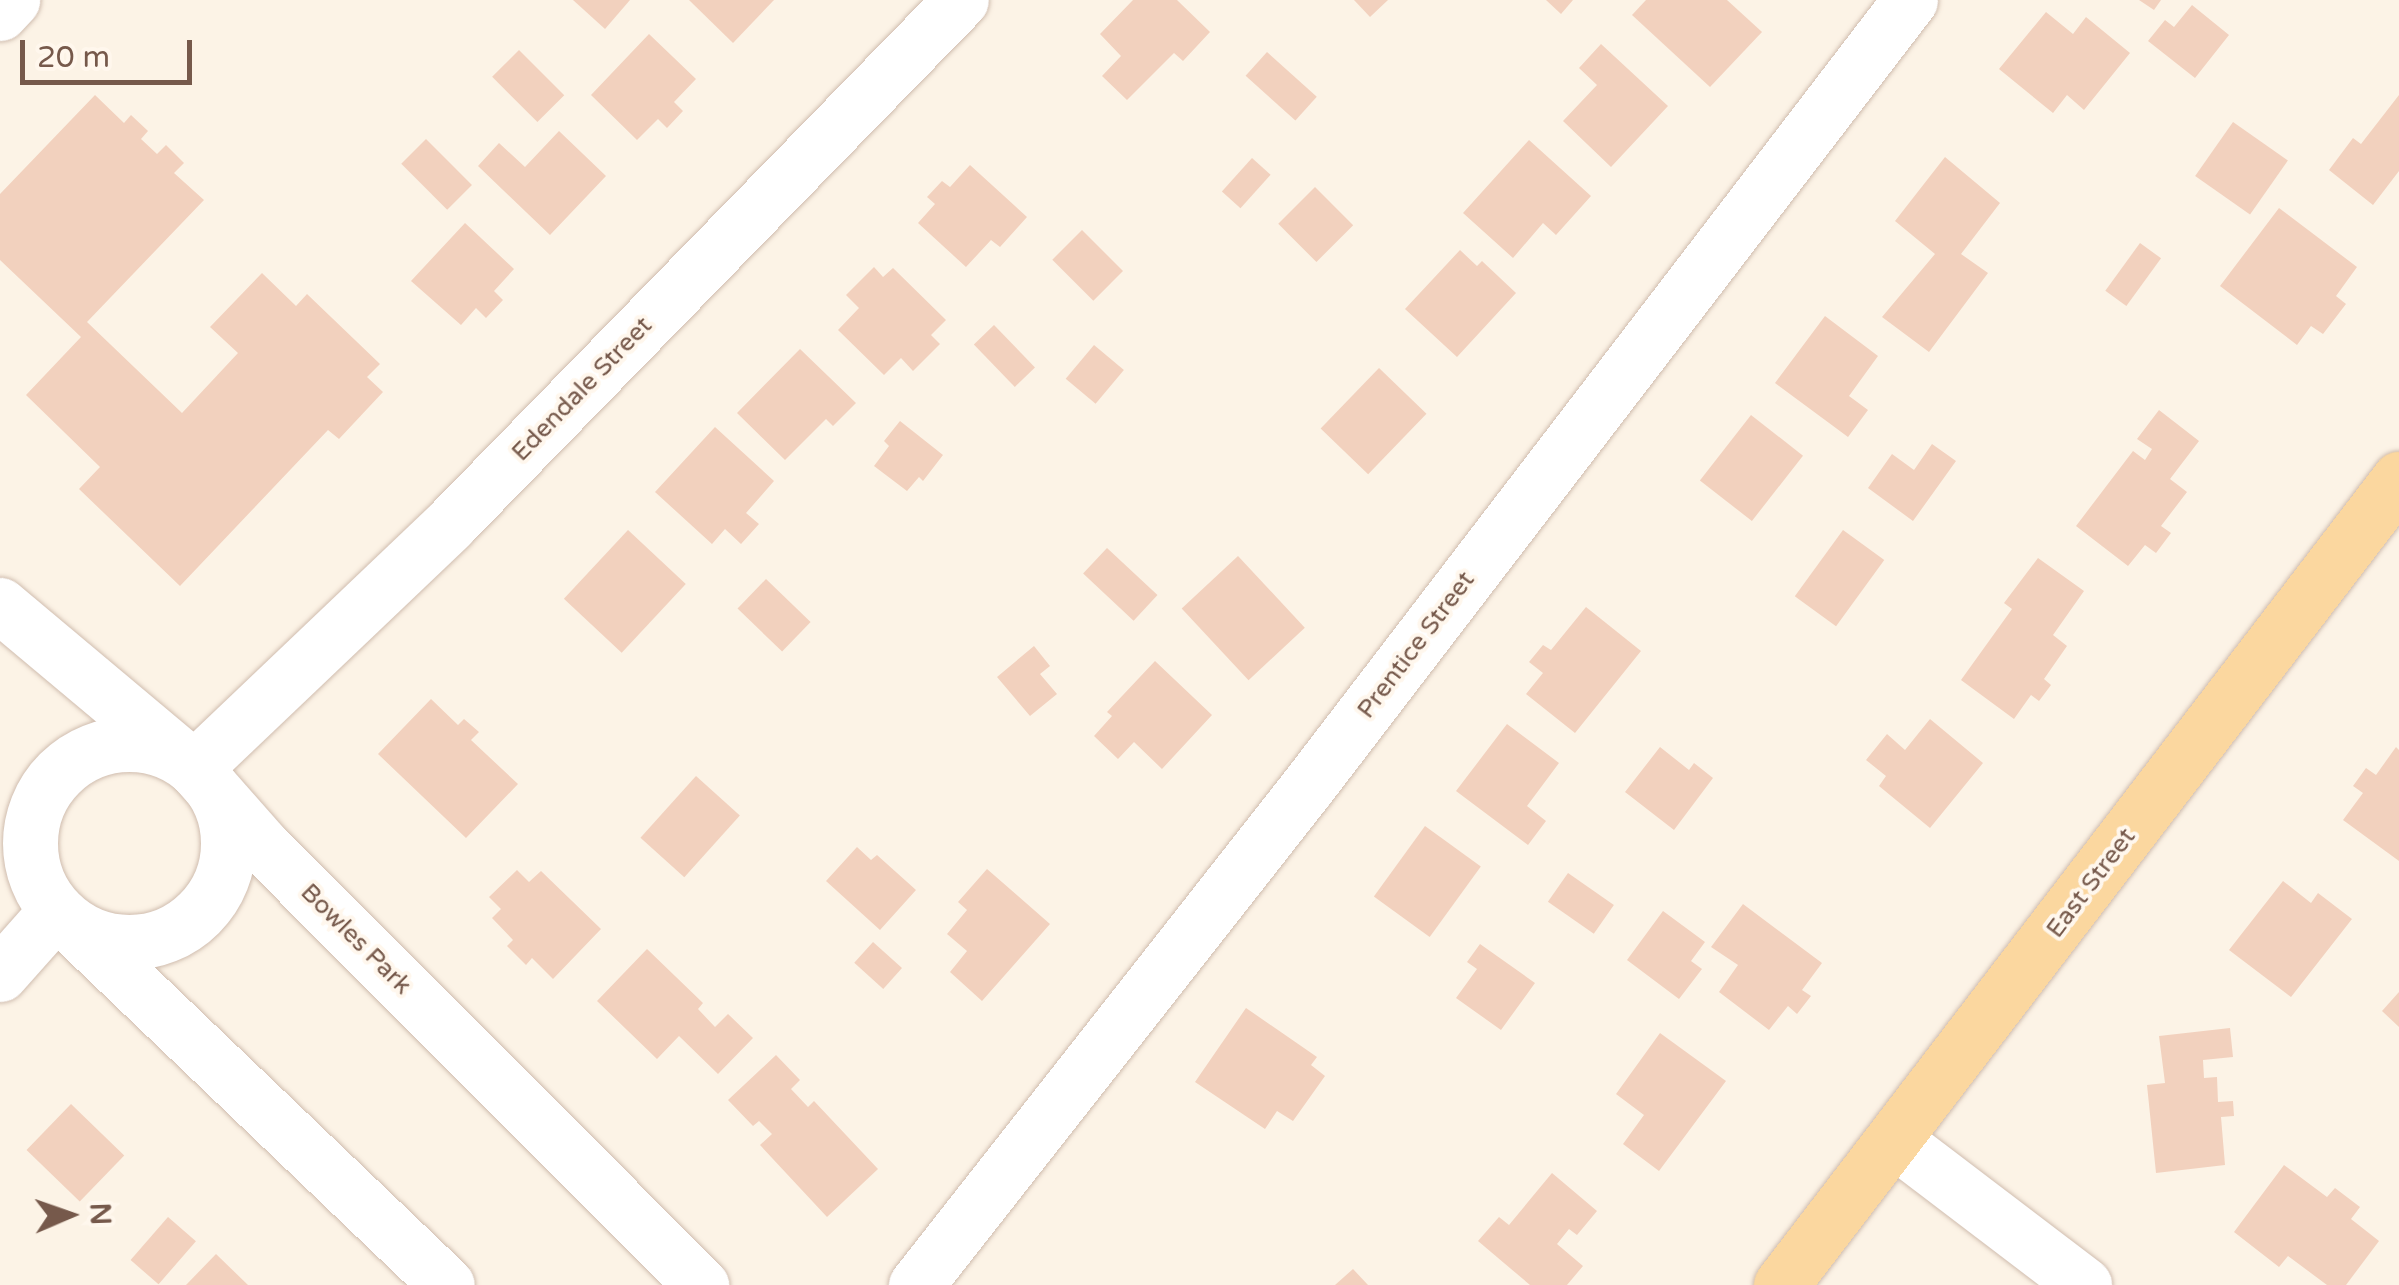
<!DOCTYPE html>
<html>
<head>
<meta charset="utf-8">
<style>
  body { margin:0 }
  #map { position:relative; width:2399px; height:1285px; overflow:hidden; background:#fcf3e6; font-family:"Varela Round",sans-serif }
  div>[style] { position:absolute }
  .building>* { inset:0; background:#f2d1be; transform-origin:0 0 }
  .roads { filter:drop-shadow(0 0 2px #d0bdaf) drop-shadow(0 0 2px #d0bdaf) }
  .street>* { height:55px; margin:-27.5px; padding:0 27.5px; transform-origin:27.5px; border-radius:27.5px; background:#fff }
  .street>.ring { margin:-27.5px; padding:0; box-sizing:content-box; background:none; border:55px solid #fff; border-radius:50% }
  .primary>* { height:55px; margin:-27.5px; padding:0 27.5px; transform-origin:27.5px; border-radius:27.5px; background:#fbd79f }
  span { translate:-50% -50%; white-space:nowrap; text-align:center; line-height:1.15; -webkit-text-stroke:8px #fff7ed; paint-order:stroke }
  .street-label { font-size:25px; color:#76594b }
  .north { position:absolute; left:20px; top:1165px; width:100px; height:100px; -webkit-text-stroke:8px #fff7ed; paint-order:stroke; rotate:88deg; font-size:28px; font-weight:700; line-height:40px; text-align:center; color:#76594b }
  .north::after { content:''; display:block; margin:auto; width:35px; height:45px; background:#76594b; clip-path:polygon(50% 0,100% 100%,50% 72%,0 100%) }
  .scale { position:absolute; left:20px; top:40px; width:172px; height:45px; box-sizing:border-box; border:5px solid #76594b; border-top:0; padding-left:12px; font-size:30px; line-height:35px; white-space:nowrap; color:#76594b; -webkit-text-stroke:8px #fff7ed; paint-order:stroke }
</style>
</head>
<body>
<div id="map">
  <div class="building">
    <i style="clip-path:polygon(573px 0,630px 0,605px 29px)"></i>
    <i style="clip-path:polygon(689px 0,774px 0,733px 43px)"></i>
    <i style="clip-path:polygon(1133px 0,1177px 0,1210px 32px,1183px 61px,1174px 53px,1127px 100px,1102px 76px,1121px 56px,1100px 34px)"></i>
    <i style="clip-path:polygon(1354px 0,1388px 0,1370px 17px)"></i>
    <i style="clip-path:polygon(1546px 0,1573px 0,1561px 14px)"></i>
    <i style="clip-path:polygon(1646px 0,1727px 0,1762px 32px,1710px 87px,1632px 15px)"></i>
    <i style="clip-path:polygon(2139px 0,2161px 0,2154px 10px)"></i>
    <i style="clip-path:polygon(2192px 5px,2229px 35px,2195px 78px,2148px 41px,2165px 20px,2174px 27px)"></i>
    <i style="clip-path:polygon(2046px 12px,2073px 34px,2086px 17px,2130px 53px,2084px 110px,2067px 95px,2053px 113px,1999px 69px)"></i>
    <i style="clip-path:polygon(649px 34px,696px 79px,674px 102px,683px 111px,667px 128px,658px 119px,637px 140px,591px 95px)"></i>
    <i style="clip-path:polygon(1601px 44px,1668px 106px,1611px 167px,1563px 121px,1597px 85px,1579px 68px)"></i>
    <i style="left:519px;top:50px;width:64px;height:38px;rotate:45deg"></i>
    <i style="left:1267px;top:52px;width:67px;height:32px;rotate:42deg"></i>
    <i style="clip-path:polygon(95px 95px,124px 123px,131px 115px,148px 131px,141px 139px,157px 154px,166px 145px,184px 163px,174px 173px,204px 200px,87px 322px,182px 413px,238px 353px,210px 327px,262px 273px,296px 306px,307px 294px,380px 364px,367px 377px,383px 392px,339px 439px,328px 430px,180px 586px,79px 489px,100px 467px,26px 395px,81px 337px,0 260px,0 194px)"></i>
    <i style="clip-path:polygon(2399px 95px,2399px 171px,2373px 205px,2329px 170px,2353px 138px,2361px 144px)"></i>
    <i style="left:2233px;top:122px;width:67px;height:66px;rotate:35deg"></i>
    <i style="clip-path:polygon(559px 131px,606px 176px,550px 235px,478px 166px,499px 143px,525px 167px)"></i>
    <i style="left:426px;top:139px;width:65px;height:35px;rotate:45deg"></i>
    <i style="clip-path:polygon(1529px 140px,1591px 196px,1556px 235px,1543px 223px,1513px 258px,1463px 213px)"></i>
    <i style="clip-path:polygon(1945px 157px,2000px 203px,1961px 254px,1988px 273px,1929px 352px,1882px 317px,1935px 254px,1895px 221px)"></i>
    <i style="left:1252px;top:158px;width:25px;height:45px;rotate:42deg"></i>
    <i style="clip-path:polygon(970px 165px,1027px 217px,1000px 247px,991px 240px,966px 267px,918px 223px,935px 204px,927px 197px,942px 181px,950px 187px)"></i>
    <i style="left:1315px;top:187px;width:54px;height:52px;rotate:45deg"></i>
    <i style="clip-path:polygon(2279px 208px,2357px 267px,2336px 296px,2346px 304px,2323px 334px,2311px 326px,2297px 345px,2220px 286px)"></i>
    <i style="clip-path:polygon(465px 223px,514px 269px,494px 291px,503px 300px,486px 318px,476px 308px,461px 325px,411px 281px)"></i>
    <i style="left:1082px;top:230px;width:58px;height:42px;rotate:45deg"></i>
    <i style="left:2140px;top:243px;width:26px;height:59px;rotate:36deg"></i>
    <i style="clip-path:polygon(1460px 250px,1477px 266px,1482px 261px,1516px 293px,1457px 357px,1405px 309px)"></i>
    <i style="clip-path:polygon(874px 267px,883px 277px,893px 268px,946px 320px,931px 335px,940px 344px,913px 371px,901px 358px,884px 375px,838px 330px,859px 308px,846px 295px)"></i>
    <i style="clip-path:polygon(1825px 316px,1878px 356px,1849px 396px,1868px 410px,1848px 437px,1775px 383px)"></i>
    <i style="left:994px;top:325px;width:59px;height:28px;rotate:46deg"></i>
    <i style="left:1094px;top:345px;width:39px;height:44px;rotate:40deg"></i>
    <i style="clip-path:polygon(800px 349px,856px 403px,833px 426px,826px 419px,785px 460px,737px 413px)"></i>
    <i style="left:1379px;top:368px;width:66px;height:84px;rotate:44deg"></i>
    <i style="clip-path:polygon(2159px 410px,2199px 441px,2170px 479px,2187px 492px,2161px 526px,2171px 533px,2156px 553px,2145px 545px,2128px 566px,2076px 526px,2133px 451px,2145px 460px,2152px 449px,2137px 439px)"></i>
    <i style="left:1751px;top:415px;width:66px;height:83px;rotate:38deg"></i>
    <i style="clip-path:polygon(900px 421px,943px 455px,923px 481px,919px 477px,907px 491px,874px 466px,889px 446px,884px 441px)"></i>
    <i style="clip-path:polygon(715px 427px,774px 481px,746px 513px,759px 524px,741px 544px,725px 529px,712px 544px,655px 492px)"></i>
    <i style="clip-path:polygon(1932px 444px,1956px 461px,1913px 521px,1868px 488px,1892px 454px,1914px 470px)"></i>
    <i style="left:628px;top:530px;width:79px;height:94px;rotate:43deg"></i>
    <i style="left:1843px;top:530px;width:51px;height:82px;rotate:36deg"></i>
    <i style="left:1107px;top:548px;width:69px;height:35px;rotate:43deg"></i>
    <i style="left:1238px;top:556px;width:98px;height:77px;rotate:47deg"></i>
    <i style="clip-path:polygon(2038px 558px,2084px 591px,2053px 635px,2067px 646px,2044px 679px,2051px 685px,2039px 701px,2031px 695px,2014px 719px,1961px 680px,2012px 609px,2004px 603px)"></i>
    <i style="left:766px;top:579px;width:62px;height:41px;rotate:44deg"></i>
    <i style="clip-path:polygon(1586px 607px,1641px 651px,1575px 733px,1526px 694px,1543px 673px,1529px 662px,1543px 645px,1551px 650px)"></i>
    <i style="clip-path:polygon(1034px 646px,1050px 666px,1040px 674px,1057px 694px,1030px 716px,997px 677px)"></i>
    <i style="clip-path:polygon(1155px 661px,1212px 715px,1162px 769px,1134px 742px,1118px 759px,1094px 736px,1112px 716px,1107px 712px)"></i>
    <i style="clip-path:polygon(431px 699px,458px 725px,464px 719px,479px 732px,471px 740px,518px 784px,466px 838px,378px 754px)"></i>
    <i style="clip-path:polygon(1930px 719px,1983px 763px,1930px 828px,1879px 786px,1886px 776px,1866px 760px,1887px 734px,1905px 750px)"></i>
    <i style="clip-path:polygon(1507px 724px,1559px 763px,1527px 806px,1546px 821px,1528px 845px,1456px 791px)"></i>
    <i style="clip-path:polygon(1660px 747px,1689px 770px,1694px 763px,1713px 778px,1674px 830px,1625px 792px)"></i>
    <i style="clip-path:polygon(2396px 747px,2399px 750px,2399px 861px,2343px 820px,2363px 793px,2353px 786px,2366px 768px,2376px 775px)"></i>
    <i style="left:696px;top:776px;width:59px;height:83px;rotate:42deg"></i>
    <i style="left:1425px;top:826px;width:69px;height:87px;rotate:36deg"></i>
    <i style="clip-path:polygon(857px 847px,871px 860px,877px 855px,916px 890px,880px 930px,826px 881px)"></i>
    <i style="clip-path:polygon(987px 869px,1050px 924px,982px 1001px,950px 972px,967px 951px,947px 934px,967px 910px,958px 902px)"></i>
    <i style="clip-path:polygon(517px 870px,529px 882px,541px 871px,601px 929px,553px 979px,532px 958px,526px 965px,507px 946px,513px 940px,492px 918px,501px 909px,489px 897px)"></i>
    <i style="left:1568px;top:873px;width:56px;height:35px;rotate:35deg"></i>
    <i style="clip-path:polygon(2283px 881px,2311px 903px,2318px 893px,2352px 919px,2291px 997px,2229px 950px)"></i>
    <i style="clip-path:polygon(1743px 904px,1822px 963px,1802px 990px,1811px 996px,1797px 1014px,1788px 1006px,1769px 1030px,1719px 992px,1738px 965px,1711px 947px)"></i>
    <i style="clip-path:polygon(1663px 911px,1705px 942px,1691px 961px,1702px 969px,1679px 999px,1627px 960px)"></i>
    <i style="left:873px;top:942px;width:39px;height:28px;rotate:42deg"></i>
    <i style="clip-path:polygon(1480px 944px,1535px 983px,1501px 1030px,1456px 998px,1477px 969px,1467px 962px)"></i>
    <i style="clip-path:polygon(647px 949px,703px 1003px,698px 1009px,715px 1027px,728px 1014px,753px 1038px,718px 1074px,679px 1036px,657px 1059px,597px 1001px)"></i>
    <i style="clip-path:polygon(2399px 992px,2399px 1027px,2382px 1011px)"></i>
    <i style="clip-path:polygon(1246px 1008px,1317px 1057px,1311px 1065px,1325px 1076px,1293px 1121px,1277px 1111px,1265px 1129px,1195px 1082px)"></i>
    <i style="clip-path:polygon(2230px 1028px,2233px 1057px,2203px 1060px,2204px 1078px,2217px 1077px,2218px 1102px,2233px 1101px,2234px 1116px,2221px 1117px,2225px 1165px,2156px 1173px,2147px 1085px,2165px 1083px,2159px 1036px)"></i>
    <i style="clip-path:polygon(1660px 1033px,1726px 1081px,1659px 1171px,1623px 1144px,1644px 1115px,1616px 1094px)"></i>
    <i style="clip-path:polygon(776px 1055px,800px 1080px,791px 1089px,808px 1107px,814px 1101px,878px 1169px,827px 1217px,760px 1145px,772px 1134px,759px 1121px,753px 1126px,728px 1100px)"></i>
    <i style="left:71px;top:1104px;width:74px;height:64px;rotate:44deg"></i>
    <i style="clip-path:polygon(2284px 1165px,2327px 1197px,2335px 1188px,2360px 1207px,2351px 1219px,2379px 1241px,2346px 1285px,2327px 1285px,2288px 1256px,2279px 1267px,2234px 1232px)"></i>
    <i style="clip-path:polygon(1552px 1173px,1597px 1211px,1577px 1235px,1569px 1229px,1557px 1244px,1583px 1266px,1567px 1285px,1530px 1285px,1478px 1241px,1499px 1217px,1509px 1225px)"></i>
    <i style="left:168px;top:1217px;width:37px;height:57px;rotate:41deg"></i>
    <i style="clip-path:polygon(216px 1254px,248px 1285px,186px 1285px)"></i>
    <i style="clip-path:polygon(1353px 1269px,1368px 1285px,1335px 1285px)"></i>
  </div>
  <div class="roads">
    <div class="street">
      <i style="left:0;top:13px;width:18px;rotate:-47deg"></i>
      <i style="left:0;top:605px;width:253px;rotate:40deg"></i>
      <i style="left:194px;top:768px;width:103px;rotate:48.6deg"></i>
      <i style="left:262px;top:845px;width:622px;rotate:45.07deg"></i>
      <i class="ring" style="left:30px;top:744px;width:143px;height:143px"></i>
      <i style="left:194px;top:768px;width:352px;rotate:-43.6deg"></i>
      <i style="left:449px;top:525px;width:733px;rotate:-45.72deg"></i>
      <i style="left:76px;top:930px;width:513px;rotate:43.74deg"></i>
      <i style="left:0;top:974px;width:84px;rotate:-48.4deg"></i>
      <i style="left:1894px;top:1140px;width:239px;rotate:37.3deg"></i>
      <i style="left:916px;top:1285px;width:635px;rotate:-51.85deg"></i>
      <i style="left:1308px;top:786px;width:990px;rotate:-52.55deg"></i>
    </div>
    <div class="primary">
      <i style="left:1781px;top:1285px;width:1016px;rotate:-52.52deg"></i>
    </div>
  </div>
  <div class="street-label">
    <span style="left:582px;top:389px;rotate:-46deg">Edendale Street</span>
    <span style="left:1416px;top:645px;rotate:-53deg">Prentice Street</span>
    <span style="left:2091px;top:883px;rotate:-53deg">East Street</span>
    <span style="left:356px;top:939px;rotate:45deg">Bowles Park</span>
  </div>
  <div class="north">N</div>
  <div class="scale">20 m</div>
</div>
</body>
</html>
